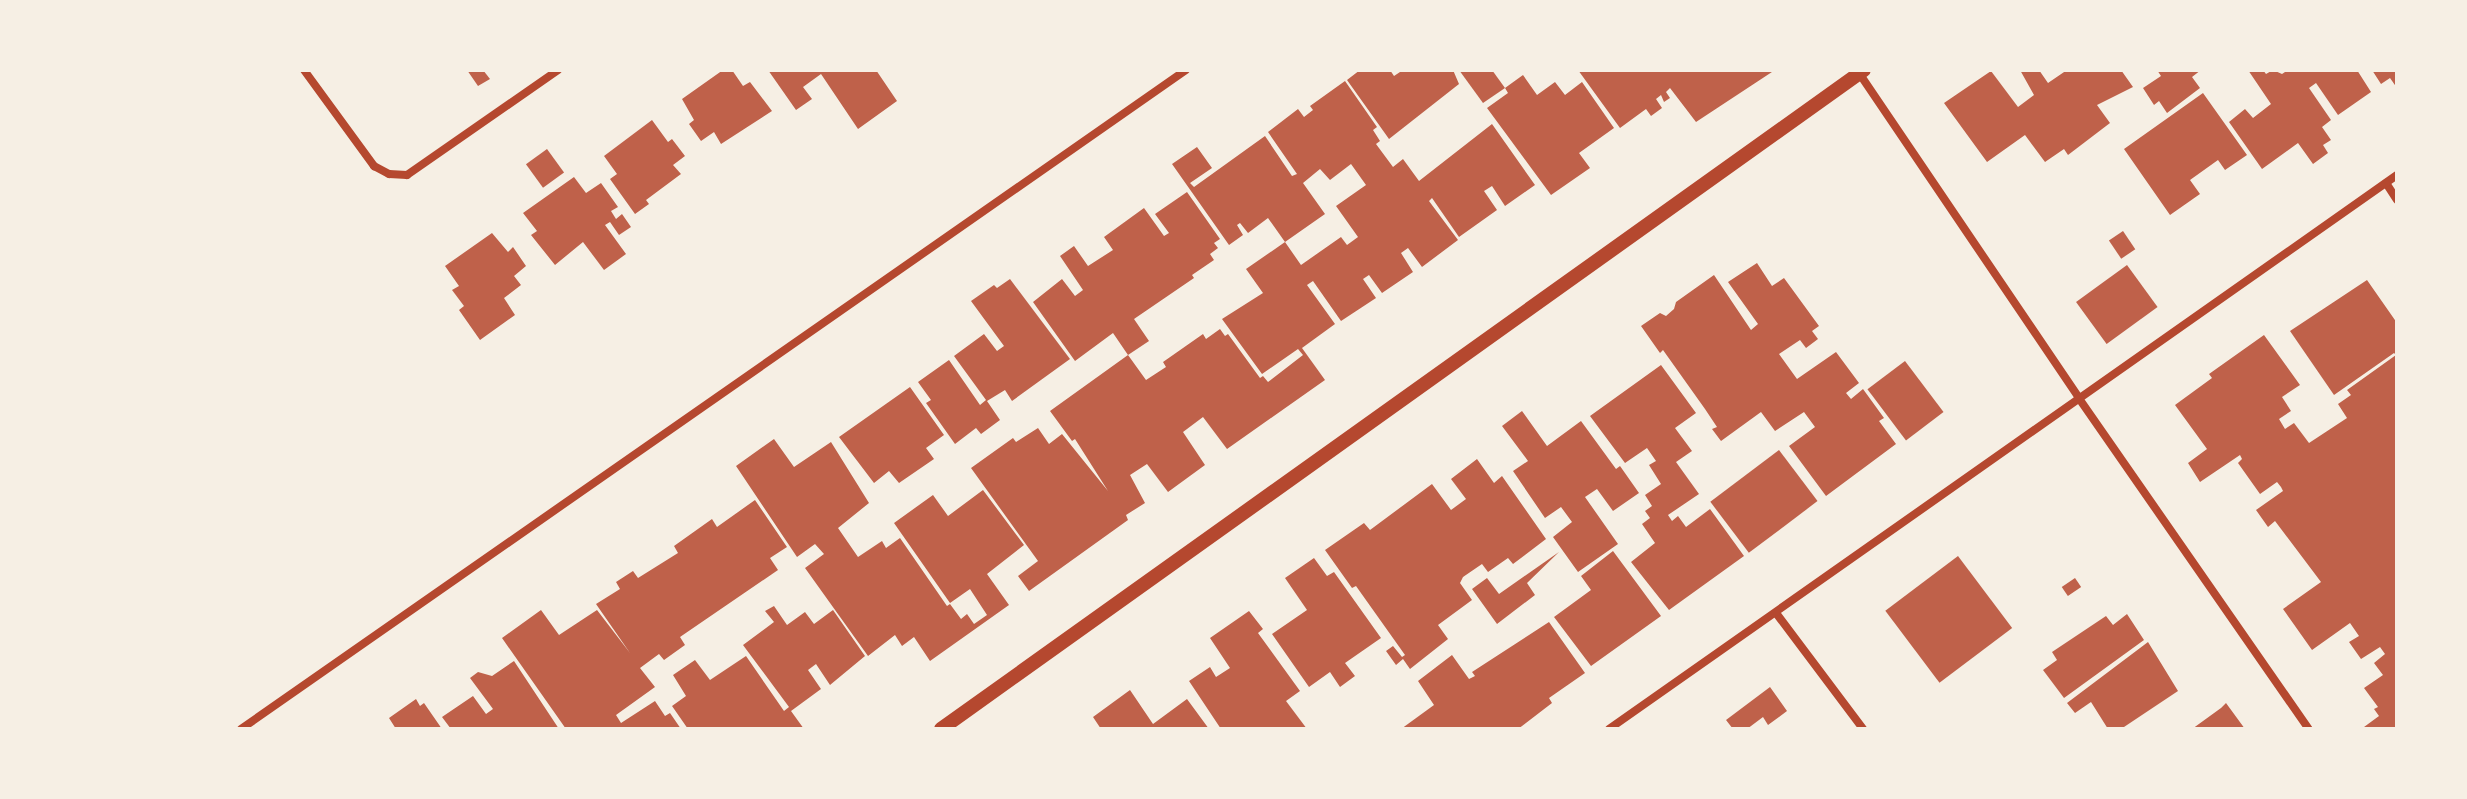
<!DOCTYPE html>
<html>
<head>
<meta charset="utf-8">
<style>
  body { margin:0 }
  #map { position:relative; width:2467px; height:799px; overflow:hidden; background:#f6efe4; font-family:"Varela Round",sans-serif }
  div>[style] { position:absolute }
  .building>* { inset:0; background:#bf614a; transform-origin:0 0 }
  .minor>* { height:8px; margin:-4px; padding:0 4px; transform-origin:4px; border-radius:4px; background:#b5482f }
  .tertiary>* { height:14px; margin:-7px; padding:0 7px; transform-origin:7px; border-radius:7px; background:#b5482f }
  span { translate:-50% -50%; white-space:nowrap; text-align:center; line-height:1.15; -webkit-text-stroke:7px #f6efe4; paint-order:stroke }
  .frame { position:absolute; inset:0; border:72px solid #f6efe4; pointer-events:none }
</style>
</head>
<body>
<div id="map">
  <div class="building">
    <i style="clip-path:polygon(467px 70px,483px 70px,490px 79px,478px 86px)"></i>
    <i style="clip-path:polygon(723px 70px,732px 70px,743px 86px,750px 82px,772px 111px,721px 144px,714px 132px,701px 141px,689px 124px,694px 120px,682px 99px)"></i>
    <i style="clip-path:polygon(768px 70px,876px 70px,897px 101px,858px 129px,821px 74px,803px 87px,812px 99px,796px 110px)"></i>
    <i style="clip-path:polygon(1360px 70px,1390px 70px,1394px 76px,1403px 70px,1453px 70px,1459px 84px,1389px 139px,1347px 80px)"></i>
    <i style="clip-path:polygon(1459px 70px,1492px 70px,1505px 88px,1483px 103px)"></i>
    <i style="clip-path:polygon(1578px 70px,1693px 71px,1775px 70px,1696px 122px,1670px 88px,1666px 92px,1670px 98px,1664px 102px,1661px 95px,1656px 99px,1662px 108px,1651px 116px,1646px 109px,1620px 128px)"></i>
    <i style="clip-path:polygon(2020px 70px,2039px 70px,2048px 83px,2067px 70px,2121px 70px,2133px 87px,2097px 105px,2110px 123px,2068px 155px,2064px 149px,2045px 162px,2025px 135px,1987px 162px,1944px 103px,1991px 71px,2018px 107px,2034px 95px)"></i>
    <i style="clip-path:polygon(2157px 70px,2201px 70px,2192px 77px,2200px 88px,2167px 113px,2159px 101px,2154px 105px,2143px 88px,2161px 76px)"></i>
    <i style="clip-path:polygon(2248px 70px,2263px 70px,2266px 74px,2273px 70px,2282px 74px,2288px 70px,2357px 70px,2371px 92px,2338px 115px,2316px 83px,2309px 88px,2331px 120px,2322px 127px,2331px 140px,2323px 145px,2328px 153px,2313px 164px,2298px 143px,2262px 169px,2229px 122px,2245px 109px,2253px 118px,2271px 104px)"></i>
    <i style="clip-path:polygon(2372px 70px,2397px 70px,2397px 88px,2390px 78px,2381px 84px)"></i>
    <i style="clip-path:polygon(1523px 75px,1537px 95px,1555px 82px,1565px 95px,1582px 82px,1614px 128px,1579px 153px,1590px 168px,1551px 195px,1487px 108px,1508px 93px,1505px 88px)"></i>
    <i style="clip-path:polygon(1345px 81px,1377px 127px,1373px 130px,1380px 141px,1376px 144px,1393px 167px,1403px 159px,1419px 181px,1492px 124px,1535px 185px,1505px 206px,1492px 186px,1484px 191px,1497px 210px,1459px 237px,1432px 198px,1429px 201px,1458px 240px,1422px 267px,1408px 248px,1401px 253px,1413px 272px,1382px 293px,1369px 275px,1363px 279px,1376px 298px,1341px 321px,1313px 281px,1307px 285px,1335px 324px,1302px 348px,1325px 380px,1227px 449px,1203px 417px,1183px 432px,1205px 465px,1168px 492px,1147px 464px,1130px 475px,1145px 503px,1126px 515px,1128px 520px,1029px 591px,1018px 576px,1038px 561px,971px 468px,1013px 438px,1016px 442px,1038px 428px,1049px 444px,1062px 434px,1108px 491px,1075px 439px,1072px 441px,1050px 411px,1128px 355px,1146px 380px,1166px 367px,1163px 362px,1203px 334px,1206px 339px,1220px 329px,1225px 336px,1228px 334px,1260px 378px,1263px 376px,1268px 382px,1303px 355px,1298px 349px,1262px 374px,1222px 319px,1263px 293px,1246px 269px,1285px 242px,1301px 265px,1341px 237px,1347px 245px,1358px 237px,1336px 206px,1366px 185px,1351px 164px,1330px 180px,1320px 169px,1303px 183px,1325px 214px,1285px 242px,1268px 218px,1248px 233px,1240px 223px,1237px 225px,1243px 235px,1229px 245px,1172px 164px,1197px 147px,1212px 168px,1190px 183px,1194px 187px,1265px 136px,1292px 176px,1297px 174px,1268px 132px,1298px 109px,1304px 117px,1313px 110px,1310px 106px)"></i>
    <i style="clip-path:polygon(2203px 93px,2247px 155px,2225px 170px,2218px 160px,2190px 180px,2200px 194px,2170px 215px,2124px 149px)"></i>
    <i style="clip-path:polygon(652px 120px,668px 142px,672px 139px,685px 156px,673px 165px,681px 174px,646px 200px,649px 204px,635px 214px,610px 179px,617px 174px,604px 156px)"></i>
    <i style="left:547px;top:149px;width:29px;height:26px;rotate:54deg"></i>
    <i style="clip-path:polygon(574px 177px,586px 193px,601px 183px,618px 207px,611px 211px,616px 219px,622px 214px,631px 227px,619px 235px,610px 222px,605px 225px,626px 254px,604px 270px,583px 242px,555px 265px,531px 235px,537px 231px,523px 213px)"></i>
    <i style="clip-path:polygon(1187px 192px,1220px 239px,1214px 243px,1218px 248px,1210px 254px,1214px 260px,1192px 275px,1194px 278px,1134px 319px,1149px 341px,1128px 355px,1113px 333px,1075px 361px,1033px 302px,1062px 279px,1075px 296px,1083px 290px,1060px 256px,1074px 246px,1088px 266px,1113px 250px,1104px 237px,1144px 208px,1164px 236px,1169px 233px,1155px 214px)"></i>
    <i style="left:2123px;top:231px;width:22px;height:17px;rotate:56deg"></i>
    <i style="clip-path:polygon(492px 233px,508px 252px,513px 247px,526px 266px,514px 276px,521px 285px,504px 298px,515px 315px,480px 340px,459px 310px,464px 306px,452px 290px,459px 286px,445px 266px)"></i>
    <i style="clip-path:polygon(1757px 263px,1772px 286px,1784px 278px,1819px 326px,1812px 331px,1818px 339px,1806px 348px,1800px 340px,1779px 354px,1797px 379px,1836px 352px,1859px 383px,1846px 393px,1851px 399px,1863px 389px,1884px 418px,1879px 421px,1896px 444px,1826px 496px,1789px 446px,1815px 427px,1804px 412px,1775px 431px,1761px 412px,1721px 441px,1712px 429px,1717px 427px,1705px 409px,1663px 350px,1660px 353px,1641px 326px,1660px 313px,1666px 316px,1674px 309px,1676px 302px,1714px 275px,1751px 330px,1758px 324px,1728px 282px)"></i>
    <i style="left:2127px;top:265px;width:52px;height:63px;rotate:54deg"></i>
    <i style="clip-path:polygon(1010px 279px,1070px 359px,1012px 401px,1005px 390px,987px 401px,1000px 420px,981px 434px,976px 428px,955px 444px,926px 403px,931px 400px,918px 382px,949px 360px,980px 405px,986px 400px,954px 356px,984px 334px,997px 351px,1004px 346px,971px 301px,994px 285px,997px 288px)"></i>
    <i style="clip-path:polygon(2367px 280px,2397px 323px,2397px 729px,2364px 727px,2379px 716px,2374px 709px,2378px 707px,2364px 688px,2383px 675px,2374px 663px,2385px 654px,2380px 647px,2361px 659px,2349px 642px,2359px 636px,2350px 623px,2312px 650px,2283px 609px,2321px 582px,2275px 521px,2268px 527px,2256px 510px,2283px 491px,2281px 487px,2277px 482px,2260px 494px,2238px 463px,2242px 459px,2240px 455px,2200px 482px,2188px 463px,2207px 449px,2175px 405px,2212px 378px,2209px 374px,2264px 335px,2300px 385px,2282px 397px,2291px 411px,2279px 419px,2285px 429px,2294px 423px,2309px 443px,2347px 418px,2338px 404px,2351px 395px,2347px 390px,2396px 355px,2394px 353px,2334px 395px,2290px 331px)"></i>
    <i style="left:1905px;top:361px;width:64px;height:47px;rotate:53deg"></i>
    <i style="clip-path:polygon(1661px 365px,1696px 413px,1675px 428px,1692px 451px,1676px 462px,1699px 494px,1668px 515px,1672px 521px,1678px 516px,1686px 527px,1710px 509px,1744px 556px,1669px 610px,1631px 562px,1655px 543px,1642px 524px,1650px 518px,1645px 511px,1652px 506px,1645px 495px,1661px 484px,1649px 465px,1656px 461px,1647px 448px,1625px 463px,1590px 416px)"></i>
    <i style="clip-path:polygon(910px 387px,944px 435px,926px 448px,934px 459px,899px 483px,889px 471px,874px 483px,839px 437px)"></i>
    <i style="clip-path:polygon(1522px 411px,1547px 446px,1581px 421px,1616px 469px,1620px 466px,1639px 493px,1613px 511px,1597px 489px,1585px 497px,1618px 544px,1578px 572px,1553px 537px,1572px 522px,1561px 507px,1545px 518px,1513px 471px,1528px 461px,1502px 426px)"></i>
    <i style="clip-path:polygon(774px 439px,794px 467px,831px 442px,869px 503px,838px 528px,858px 557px,882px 541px,886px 548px,900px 538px,947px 606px,950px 604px,961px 619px,967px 614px,974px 624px,987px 615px,970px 589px,950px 603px,894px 523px,933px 495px,948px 516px,983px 490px,1024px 545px,987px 574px,1009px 605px,930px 661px,914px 637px,902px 646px,895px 635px,868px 656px,805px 568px,824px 554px,815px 544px,797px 557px,736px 466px)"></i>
    <i style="left:1779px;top:450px;width:64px;height:86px;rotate:53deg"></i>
    <i style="clip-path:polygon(1477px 459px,1494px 483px,1502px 476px,1546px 539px,1513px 564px,1508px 558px,1488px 572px,1482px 564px,1463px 577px,1460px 583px,1472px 600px,1438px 625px,1448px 639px,1410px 669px,1403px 659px,1396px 665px,1386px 651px,1393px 646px,1402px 657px,1405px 655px,1356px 586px,1352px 588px,1325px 550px,1364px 523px,1370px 530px,1432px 484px,1451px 510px,1466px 499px,1451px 479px)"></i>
    <i style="clip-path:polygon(755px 500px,787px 547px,770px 558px,778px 570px,680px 637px,685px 645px,664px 660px,659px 654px,640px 668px,655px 687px,616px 715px,621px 723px,655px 701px,665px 716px,670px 713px,681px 729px,566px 729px,502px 638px,541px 610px,559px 635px,597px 610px,630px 653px,596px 604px,620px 589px,616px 582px,633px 571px,638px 578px,678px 553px,674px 546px,712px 519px,717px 527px)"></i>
    <i style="clip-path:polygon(1613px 551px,1661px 616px,1591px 666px,1554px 617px,1591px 590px,1581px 576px)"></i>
    <i style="clip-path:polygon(1559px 552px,1527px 583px,1535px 595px,1497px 624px,1472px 589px,1487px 578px,1499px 594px)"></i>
    <i style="left:1958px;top:556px;width:90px;height:91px;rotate:53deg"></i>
    <i style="clip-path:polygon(1314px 558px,1327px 576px,1334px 572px,1381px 638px,1345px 663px,1355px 676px,1340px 687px,1330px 672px,1309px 687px,1272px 634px,1307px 610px,1285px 578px)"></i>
    <i style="left:2075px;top:578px;width:11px;height:16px;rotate:56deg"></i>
    <i style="clip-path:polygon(774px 606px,787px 625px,805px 612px,814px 624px,833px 610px,865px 656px,830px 685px,816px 664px,808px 670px,821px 689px,791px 711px,804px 729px,688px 729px,672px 706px,686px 696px,673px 675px,695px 660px,710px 680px,746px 656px,784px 711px,789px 707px,743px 645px,774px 622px,765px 611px)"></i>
    <i style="clip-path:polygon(1249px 611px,1263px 629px,1258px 633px,1300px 691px,1286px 701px,1307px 729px,1221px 729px,1189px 681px,1210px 667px,1216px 677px,1230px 668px,1210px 638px)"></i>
    <i style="clip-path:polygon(2127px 614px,2144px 640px,2064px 698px,2043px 670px,2057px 660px,2052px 652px,2106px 616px,2113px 625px)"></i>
    <i style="clip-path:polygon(1549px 622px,1585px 673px,1549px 698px,1552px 703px,1518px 729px,1401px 729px,1434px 705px,1418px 681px,1452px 655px,1469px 679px,1475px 676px,1472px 672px)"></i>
    <i style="clip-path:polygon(2148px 642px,2178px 691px,2121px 729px,2108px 729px,2091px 702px,2075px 713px,2067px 703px)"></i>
    <i style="clip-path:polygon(514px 661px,559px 729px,451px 729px,442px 717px,473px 696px,486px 714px,493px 709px,470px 678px,478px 672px,492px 676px)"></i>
    <i style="clip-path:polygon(1770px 687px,1787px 711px,1768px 725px,1763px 717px,1747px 729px,1733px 729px,1726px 720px)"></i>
    <i style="clip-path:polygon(1130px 690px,1153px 724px,1187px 699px,1209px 729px,1101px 729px,1093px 717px)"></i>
    <i style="clip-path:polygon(416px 699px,420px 706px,424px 703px,442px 729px,396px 729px,389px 718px)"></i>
    <i style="clip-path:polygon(2226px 703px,2245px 729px,2192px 729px,2221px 708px)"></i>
  </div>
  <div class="minor">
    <i style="left:304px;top:70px;width:119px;rotate:53.9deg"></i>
    <i style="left:374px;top:166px;width:17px;rotate:28deg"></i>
    <i style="left:389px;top:174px;width:18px;rotate:3deg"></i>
    <i style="left:407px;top:175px;width:184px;rotate:-34.8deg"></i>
    <i style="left:1857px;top:70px;width:395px;rotate:55.9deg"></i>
    <i style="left:2078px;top:397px;width:404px;rotate:55.2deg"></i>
    <i style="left:2386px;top:183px;width:20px;rotate:57deg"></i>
    <i style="left:1776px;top:613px;width:145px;rotate:53.1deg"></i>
    <i style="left:241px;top:729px;width:1152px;rotate:-34.89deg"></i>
    <i style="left:1609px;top:729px;width:963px;rotate:-35.11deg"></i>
  </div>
  <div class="tertiary">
    <i style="left:941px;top:729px;width:1134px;rotate:-35.53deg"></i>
  </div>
  <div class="frame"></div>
</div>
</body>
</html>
